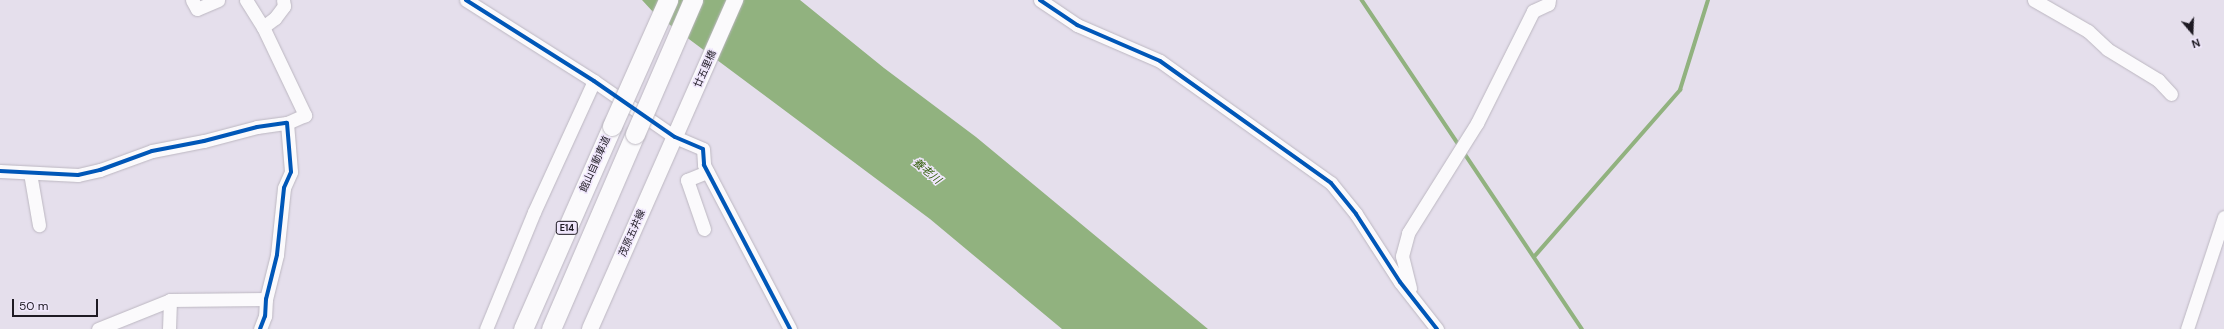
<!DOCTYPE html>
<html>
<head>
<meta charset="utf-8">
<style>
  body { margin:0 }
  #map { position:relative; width:2224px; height:329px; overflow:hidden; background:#e5dfec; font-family:"DM Sans","Noto Sans JP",sans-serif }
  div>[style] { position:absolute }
  .water>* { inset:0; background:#91b27f }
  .stream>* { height:3.5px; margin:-1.75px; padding:0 1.75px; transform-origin:1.75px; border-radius:1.75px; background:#91b27f }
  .roads { filter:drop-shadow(0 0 1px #bcb7c1) drop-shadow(0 0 1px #bcb7c1) }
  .minor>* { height:13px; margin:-6.5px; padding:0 6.5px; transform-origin:6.5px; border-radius:6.5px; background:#fbfafc }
  .major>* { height:16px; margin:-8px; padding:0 8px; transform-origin:8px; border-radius:8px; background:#fbfafc }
  .highway>* { height:19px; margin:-9.5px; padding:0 9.5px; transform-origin:9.5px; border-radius:9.5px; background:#fbfafc }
  .bridges { filter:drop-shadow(0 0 1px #bcb7c1) drop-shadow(0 0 1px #bcb7c1) }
  .highway-bridge>* { height:19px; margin:-9.5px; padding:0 9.5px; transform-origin:9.5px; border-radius:9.5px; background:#fbfafc }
  .cycleway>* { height:4px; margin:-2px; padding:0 2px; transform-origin:2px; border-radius:2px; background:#0057b8 }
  span { translate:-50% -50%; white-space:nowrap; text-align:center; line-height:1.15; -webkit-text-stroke:3px #f0e7fc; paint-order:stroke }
  .shield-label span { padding:1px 3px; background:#f0e7fc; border:1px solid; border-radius:3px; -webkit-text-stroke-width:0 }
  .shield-label { font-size:9px; color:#1e1a23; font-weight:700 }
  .street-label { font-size:10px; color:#1e1a23 }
  .water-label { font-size:11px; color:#305d08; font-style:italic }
  .north { position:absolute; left:2172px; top:12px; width:40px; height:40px; -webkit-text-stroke:3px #f0e7fc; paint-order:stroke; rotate:161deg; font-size:11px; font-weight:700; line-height:16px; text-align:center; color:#1e1a23 }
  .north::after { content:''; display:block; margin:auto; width:14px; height:18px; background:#1e1a23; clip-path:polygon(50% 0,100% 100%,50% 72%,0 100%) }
  .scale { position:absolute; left:12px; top:299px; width:86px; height:18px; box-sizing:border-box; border:2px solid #1e1a23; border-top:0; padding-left:5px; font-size:12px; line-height:14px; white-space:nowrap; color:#1e1a23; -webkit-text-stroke:3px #f0e7fc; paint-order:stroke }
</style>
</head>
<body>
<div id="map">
  <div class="water">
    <i style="clip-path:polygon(642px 0,800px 0,884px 68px,976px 137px,1208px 329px,1062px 329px,930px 219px,654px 13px)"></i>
  </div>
  <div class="stream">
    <i style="left:1362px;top:0;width:174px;rotate:56.2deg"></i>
    <i style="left:1463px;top:151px;width:214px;rotate:56.2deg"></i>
    <i style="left:1534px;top:257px;width:222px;rotate:-48.8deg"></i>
    <i style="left:1680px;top:90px;width:94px;rotate:-72.7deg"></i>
  </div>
  <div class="roads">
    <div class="minor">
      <i style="left:192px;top:0;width:10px;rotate:61deg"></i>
      <i style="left:197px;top:9px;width:23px;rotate:-23deg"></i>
      <i style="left:246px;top:0;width:32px;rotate:58deg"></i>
      <i style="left:263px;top:27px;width:98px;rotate:64.5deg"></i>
      <i style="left:305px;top:115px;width:20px;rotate:156deg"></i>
      <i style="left:466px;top:0;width:151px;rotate:32.3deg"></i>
      <i style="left:594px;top:81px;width:98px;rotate:34.7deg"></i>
      <i style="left:675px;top:137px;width:30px;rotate:23deg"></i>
      <i style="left:703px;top:149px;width:16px;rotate:86deg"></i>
      <i style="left:704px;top:165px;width:185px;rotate:62.3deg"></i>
      <i style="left:1040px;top:0;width:45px;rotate:34deg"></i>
      <i style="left:1077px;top:25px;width:90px;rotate:23.4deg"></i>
      <i style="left:1160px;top:61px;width:210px;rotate:35.5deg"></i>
      <i style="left:1331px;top:183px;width:40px;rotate:51deg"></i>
      <i style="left:1356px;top:214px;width:81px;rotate:57.1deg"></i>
      <i style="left:1400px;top:282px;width:60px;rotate:51.8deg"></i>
      <i style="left:2034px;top:0;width:62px;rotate:29.9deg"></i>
      <i style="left:2088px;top:31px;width:26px;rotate:43deg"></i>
      <i style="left:2107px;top:49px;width:60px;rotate:31.3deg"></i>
      <i style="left:2158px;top:80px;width:19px;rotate:47deg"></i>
      <i style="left:263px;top:27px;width:15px;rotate:-37deg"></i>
      <i style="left:275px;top:18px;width:15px;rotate:-53deg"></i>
      <i style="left:284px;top:6px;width:6px;rotate:-99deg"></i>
      <i style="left:0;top:171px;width:78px;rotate:2.9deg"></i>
      <i style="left:78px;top:175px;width:23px;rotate:-13deg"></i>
      <i style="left:100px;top:170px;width:55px;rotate:-20.1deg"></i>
      <i style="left:152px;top:151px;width:53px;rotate:-10.9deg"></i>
      <i style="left:204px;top:141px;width:55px;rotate:-14.8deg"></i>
      <i style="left:257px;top:127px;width:30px;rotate:-8deg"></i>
      <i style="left:287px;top:123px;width:49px;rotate:85.3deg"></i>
      <i style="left:291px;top:172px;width:17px;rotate:114deg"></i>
      <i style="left:284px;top:188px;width:67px;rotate:96deg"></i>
      <i style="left:277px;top:255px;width:45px;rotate:104deg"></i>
      <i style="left:266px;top:299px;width:17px;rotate:93deg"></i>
      <i style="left:265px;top:316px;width:14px;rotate:111deg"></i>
      <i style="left:30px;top:173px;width:53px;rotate:80.2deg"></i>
      <i style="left:704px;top:229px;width:52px;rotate:-109.1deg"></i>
      <i style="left:687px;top:180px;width:22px;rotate:-22deg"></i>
      <i style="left:1410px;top:288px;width:33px;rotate:-104deg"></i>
      <i style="left:1402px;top:256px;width:24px;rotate:-75deg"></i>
      <i style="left:1408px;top:233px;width:130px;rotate:-57.9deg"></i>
      <i style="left:1477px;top:123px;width:125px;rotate:-63.4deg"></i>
      <i style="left:1533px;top:11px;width:17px;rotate:-25deg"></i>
      <i style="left:1548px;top:4px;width:4px;rotate:-76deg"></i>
      <i style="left:98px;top:329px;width:78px;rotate:-21.9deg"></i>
      <i style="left:170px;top:300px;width:96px;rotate:-0.6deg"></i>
      <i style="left:169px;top:329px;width:29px;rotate:-88deg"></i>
      <i style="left:486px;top:329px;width:126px;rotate:-67.7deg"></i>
      <i style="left:534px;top:212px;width:144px;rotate:-65.4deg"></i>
      <i style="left:2187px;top:329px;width:118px;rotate:-71.7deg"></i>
    </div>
    <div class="major">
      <i style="left:590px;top:329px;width:360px;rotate:-66.2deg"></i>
    </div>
    <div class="highway">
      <i style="left:523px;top:329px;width:222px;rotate:-66.3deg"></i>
      <i style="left:551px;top:329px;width:212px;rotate:-66.7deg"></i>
    </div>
  </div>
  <div class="bridges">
    <div class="highway-bridge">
      <i style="left:612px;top:126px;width:138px;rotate:-66deg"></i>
      <i style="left:635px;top:134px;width:146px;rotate:-66.6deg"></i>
    </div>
  </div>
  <div class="cycleway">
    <i style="left:466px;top:0;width:151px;rotate:32.3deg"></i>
    <i style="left:594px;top:81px;width:98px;rotate:34.7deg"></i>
    <i style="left:675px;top:137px;width:30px;rotate:23deg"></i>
    <i style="left:703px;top:149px;width:16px;rotate:86deg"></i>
    <i style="left:704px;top:165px;width:185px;rotate:62.3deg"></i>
    <i style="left:1040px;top:0;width:45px;rotate:34deg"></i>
    <i style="left:1077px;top:25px;width:90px;rotate:23.4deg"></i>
    <i style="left:1160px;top:61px;width:210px;rotate:35.5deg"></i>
    <i style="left:1331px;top:183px;width:40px;rotate:51deg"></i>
    <i style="left:1356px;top:214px;width:81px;rotate:57.1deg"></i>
    <i style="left:1400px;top:282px;width:60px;rotate:51.8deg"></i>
    <i style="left:0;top:171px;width:78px;rotate:2.9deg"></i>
    <i style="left:78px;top:175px;width:23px;rotate:-13deg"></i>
    <i style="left:100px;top:170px;width:55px;rotate:-20.1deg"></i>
    <i style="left:152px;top:151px;width:53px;rotate:-10.9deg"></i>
    <i style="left:204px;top:141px;width:55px;rotate:-14.8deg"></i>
    <i style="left:257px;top:127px;width:30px;rotate:-8deg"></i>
    <i style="left:287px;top:123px;width:49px;rotate:85.3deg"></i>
    <i style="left:291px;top:172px;width:17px;rotate:114deg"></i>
    <i style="left:284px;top:188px;width:67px;rotate:96deg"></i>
    <i style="left:277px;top:255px;width:45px;rotate:104deg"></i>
    <i style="left:266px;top:299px;width:17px;rotate:93deg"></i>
    <i style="left:265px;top:316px;width:14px;rotate:111deg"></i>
  </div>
  <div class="shield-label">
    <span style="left:567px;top:228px">E14</span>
  </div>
  <div class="street-label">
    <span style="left:705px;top:69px;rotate:-66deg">廿五里橋</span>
    <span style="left:595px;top:164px;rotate:-66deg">館山自動車道</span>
    <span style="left:632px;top:233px;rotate:-66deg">茂原五井線</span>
  </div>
  <div class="water-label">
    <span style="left:927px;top:171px;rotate:40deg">養老川</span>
  </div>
  <div class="north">N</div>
  <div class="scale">50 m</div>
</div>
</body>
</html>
